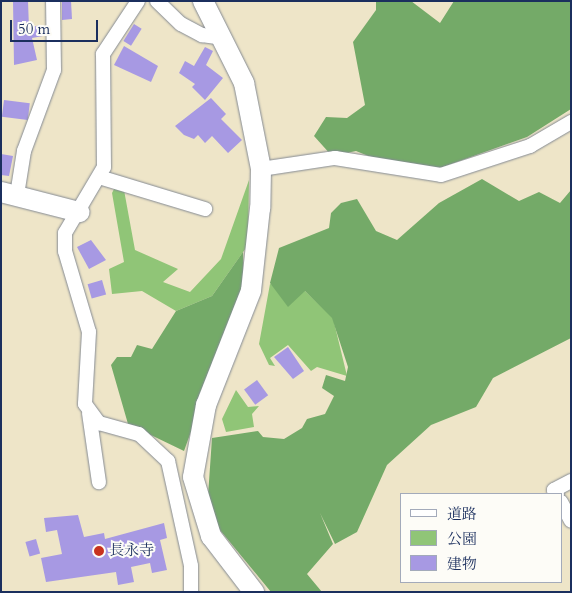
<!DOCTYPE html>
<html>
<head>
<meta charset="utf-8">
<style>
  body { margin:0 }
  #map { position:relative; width:572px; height:593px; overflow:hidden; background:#eee5c8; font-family:Cardo,"Noto Serif JP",serif }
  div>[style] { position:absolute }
  .green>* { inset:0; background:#90c577 }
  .forest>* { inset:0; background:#74aa68 }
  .building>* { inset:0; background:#a799e3; transform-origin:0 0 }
  .roads { filter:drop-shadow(0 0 1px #848a93) drop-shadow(0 0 1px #848a93) }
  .street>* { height:14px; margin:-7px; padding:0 7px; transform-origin:7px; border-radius:7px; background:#fff }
  .secondary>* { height:20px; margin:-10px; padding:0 10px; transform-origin:10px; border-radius:10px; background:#fff }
  .dots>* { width:14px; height:14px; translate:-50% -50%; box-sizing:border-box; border:2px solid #fdfcf7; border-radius:50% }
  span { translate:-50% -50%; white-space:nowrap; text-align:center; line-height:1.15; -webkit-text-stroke:4px #fdfcf7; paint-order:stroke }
  .poi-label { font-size:15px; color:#1b2f5e }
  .left { translate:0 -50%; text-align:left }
  .frame { position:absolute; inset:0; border:2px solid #1b2f5e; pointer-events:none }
  .legend { position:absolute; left:400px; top:493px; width:162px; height:90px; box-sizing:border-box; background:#fdfcf7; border:1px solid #a3aaba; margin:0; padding:6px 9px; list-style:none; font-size:15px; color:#1b2f5e }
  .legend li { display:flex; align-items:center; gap:10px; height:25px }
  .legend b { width:25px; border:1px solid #a3aaba }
  .scale { position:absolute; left:10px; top:20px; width:88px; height:22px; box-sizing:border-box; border:2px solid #1b2f5e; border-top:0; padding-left:6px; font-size:15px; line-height:18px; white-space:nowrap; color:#1b2f5e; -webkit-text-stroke:4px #fdfcf7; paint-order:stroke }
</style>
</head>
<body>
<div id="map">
  <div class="green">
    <i style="clip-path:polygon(249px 180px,248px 245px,212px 296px,176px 311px,142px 291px,112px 294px,109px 269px,124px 262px,112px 193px,115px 187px,124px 190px,135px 250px,178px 269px,163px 282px,190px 292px,221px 259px)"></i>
    <i style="clip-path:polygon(270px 284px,305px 291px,333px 318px,347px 376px,317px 367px,311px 371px,288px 345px,270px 358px,275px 366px,269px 365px,259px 344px)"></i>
    <i style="clip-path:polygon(236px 390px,248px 407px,259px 406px,252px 414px,254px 427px,226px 432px,222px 419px)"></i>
  </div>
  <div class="forest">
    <i style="clip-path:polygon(376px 1px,411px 1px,440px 23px,454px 1px,571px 1px,571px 109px,527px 137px,440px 168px,398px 168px,356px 151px,332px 156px,314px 136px,326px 117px,347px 118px,365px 105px,353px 42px,376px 10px)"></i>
    <i style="clip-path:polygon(482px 179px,519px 201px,539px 192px,560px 203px,571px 190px,571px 338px,493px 378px,476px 407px,431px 425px,387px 465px,357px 532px,335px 544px,320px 513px,333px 544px,307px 574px,322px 592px,271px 592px,215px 524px,208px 496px,212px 438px,258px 431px,263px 437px,284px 439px,302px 428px,307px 419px,325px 414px,334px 396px,322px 388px,326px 375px,345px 381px,348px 367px,332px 318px,305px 291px,288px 307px,270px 283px,279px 248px,329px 228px,331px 213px,341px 203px,357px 199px,376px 231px,397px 240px,439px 203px)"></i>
    <i style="clip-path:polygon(243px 252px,244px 285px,184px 451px,128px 424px,111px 365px,117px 357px,131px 357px,137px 345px,152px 349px,176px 311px,212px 296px)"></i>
  </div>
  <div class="building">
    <i style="clip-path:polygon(13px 1px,28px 1px,29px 28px,40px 25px,43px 36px,32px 38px,37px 60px,14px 65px)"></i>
    <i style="clip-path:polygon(62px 1px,71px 1px,72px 19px,62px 20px)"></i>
    <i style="left:134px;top:24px;width:9px;height:20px;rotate:32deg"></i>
    <i style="clip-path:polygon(124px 46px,158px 66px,151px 82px,114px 65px)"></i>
    <i style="clip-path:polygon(205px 47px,213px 51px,206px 65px,223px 78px,205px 100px,192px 87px,195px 84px,179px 73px,185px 61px,194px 66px)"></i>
    <i style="clip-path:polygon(211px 98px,226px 114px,221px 119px,242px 140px,228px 153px,212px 136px,205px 143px,198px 135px,194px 139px,184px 135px,175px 126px)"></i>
    <i style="left:4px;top:100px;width:26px;height:17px;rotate:7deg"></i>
    <i style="clip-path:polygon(1px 154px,13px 156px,9px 176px,1px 175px)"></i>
    <i style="clip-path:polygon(91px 240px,106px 260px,89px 269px,77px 247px)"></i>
    <i style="left:102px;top:280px;width:15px;height:15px;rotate:74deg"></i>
    <i style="clip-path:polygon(288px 347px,304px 371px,293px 379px,274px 357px)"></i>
    <i style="left:257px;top:380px;width:19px;height:16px;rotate:54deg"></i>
    <i style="clip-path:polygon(78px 515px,84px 537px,104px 533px,105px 539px,164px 523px,167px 538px,160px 540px,167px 570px,152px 573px,150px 563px,131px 567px,134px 582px,118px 585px,116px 572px,46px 582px,41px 558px,62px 554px,57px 530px,46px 532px,44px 518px)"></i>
    <i style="left:36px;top:539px;width:15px;height:11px;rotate:74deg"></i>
  </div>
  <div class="roads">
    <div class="street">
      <i style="left:138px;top:1px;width:64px;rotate:123.4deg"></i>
      <i style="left:103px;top:54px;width:113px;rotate:89.5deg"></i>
      <i style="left:104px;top:167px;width:77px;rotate:120.6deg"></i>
      <i style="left:65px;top:233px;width:18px;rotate:90deg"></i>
      <i style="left:65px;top:251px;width:84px;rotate:73.5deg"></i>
      <i style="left:89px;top:332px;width:72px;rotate:93.2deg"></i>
      <i style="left:85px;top:404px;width:24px;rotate:54deg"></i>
      <i style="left:99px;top:423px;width:41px;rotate:15.4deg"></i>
      <i style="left:139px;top:434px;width:40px;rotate:43deg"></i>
      <i style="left:168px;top:461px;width:107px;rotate:77.6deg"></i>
      <i style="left:191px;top:566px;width:26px;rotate:90deg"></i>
      <i style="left:157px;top:1px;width:33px;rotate:44deg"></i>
      <i style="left:181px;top:24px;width:24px;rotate:28deg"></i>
      <i style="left:202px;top:35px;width:22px;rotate:8deg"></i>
      <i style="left:261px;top:169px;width:75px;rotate:-8.5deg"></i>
      <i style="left:335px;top:158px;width:107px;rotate:9.1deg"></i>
      <i style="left:441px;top:175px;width:94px;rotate:-18deg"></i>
      <i style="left:530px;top:146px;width:48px;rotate:-30.3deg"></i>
      <i style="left:99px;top:177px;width:111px;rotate:16.8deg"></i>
      <i style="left:17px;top:195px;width:45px;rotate:-81deg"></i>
      <i style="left:24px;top:151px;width:86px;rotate:-69.7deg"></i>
      <i style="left:54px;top:70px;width:69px;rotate:-90.8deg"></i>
      <i style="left:89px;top:413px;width:70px;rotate:81.8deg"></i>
      <i style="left:557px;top:494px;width:5px;rotate:-127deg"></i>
      <i style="left:554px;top:490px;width:19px;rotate:-28deg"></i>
      <i style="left:561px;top:502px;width:21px;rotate:62deg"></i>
    </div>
    <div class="secondary">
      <i style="left:203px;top:1px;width:92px;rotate:63.4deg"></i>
      <i style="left:244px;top:83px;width:88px;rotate:78.8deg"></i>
      <i style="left:261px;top:169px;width:39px;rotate:91deg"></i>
      <i style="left:260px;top:208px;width:83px;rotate:96.2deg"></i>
      <i style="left:251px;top:291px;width:123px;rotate:111.5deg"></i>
      <i style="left:206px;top:405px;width:73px;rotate:100.2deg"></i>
      <i style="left:193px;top:477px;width:62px;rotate:73deg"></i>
      <i style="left:211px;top:536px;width:71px;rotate:52.5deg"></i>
      <i style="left:1px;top:192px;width:81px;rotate:14.4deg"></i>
    </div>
  </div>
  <div class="dots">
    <i style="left:99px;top:551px;background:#c8321e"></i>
  </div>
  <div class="poi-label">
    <span class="left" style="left:109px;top:551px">長永寺</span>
  </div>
  <div class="frame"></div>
  <ul class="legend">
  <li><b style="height:6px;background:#fff"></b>道路</li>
  <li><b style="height:14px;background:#90c577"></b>公園</li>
  <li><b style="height:14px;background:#a799e3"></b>建物</li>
  </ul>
  <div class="scale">50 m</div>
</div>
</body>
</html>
